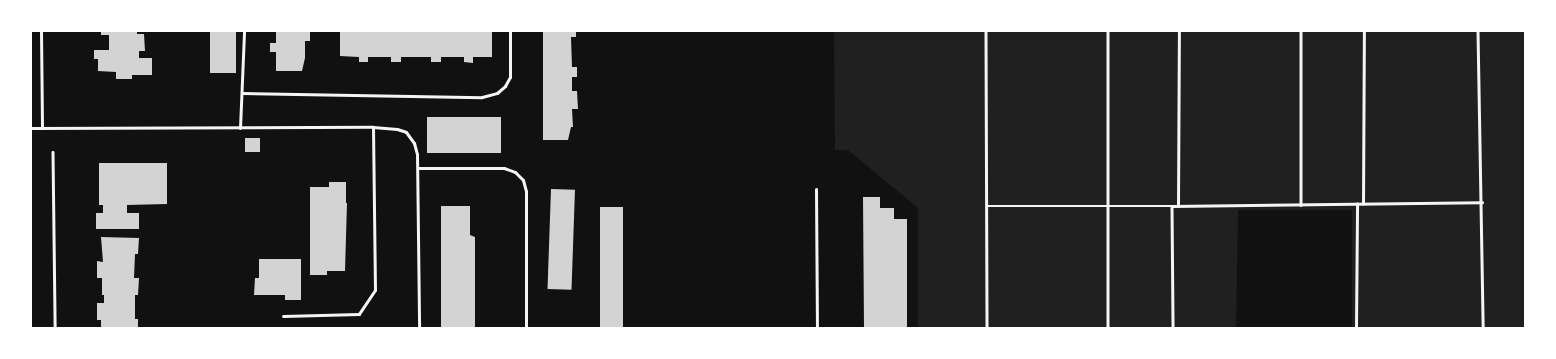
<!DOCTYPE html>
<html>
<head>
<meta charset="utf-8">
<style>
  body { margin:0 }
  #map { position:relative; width:1556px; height:359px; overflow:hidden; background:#111; font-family:Manrope,sans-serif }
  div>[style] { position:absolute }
  .green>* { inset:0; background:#202020 }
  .building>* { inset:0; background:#d3d3d3; transform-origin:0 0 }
  .path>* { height:2.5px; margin:-1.25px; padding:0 1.25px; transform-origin:1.25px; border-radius:1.25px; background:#f5f5f5 }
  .service>* { height:3px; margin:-1.5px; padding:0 1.5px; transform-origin:1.5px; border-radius:1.5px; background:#f5f5f5 }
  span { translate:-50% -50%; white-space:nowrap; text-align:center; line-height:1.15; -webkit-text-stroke:4px #fff; paint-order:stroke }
  .frame { position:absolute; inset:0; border:32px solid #fff; pointer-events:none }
</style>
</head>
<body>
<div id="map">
  <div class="green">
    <i style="clip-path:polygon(834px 31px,1525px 31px,1525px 328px,1352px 328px,1352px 210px,1238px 210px,1236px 328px,918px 328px,918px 208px,848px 150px,835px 150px)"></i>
  </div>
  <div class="building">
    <i style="clip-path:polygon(101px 31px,137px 31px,137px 34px,144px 34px,145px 51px,139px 51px,139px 58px,152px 58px,152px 75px,132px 75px,132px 79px,116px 79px,116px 72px,98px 71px,98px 59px,94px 59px,94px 50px,109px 50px,109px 35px,101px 35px)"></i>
    <i style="left:210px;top:31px;width:26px;height:42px"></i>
    <i style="clip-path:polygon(276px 31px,310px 31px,310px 41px,305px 41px,305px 58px,302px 71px,276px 71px,276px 52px,270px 52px,270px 43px,276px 43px)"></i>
    <i style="clip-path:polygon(340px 31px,492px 31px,492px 57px,473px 57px,473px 63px,464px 62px,464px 57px,441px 57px,441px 62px,431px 62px,431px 57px,401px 57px,401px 62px,391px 62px,391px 57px,368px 57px,368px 62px,359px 62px,359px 57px,340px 56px)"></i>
    <i style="clip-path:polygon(543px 31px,576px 31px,576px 37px,571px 37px,572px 67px,577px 67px,577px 77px,572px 77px,572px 91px,577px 91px,578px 109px,572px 109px,573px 127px,571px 127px,568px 140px,543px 140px)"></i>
    <i style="left:501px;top:117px;width:36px;height:74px;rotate:90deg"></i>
    <i style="left:245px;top:138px;width:15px;height:14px"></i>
    <i style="clip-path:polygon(99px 163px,167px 163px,167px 204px,127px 205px,127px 213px,139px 213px,139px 229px,96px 229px,96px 213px,103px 213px,103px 205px,99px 205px)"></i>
    <i style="clip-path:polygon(329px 182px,346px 182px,346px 203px,347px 203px,345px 271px,327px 271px,327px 275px,310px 275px,310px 187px,329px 187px)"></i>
    <i style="left:551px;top:189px;width:24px;height:100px;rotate:2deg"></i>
    <i style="clip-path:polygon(863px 197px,880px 197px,880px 208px,894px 208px,894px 219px,907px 219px,907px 328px,864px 328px)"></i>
    <i style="clip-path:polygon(441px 206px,470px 206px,470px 235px,475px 237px,475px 328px,441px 328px)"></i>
    <i style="left:600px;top:207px;width:23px;height:121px"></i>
    <i style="clip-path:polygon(101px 237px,139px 238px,138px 254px,135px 254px,134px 278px,139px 278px,138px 295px,135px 295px,135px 319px,138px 319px,138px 328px,101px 328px,101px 320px,97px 320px,97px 303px,104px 303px,104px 295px,102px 295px,102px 278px,97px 278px,97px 261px,103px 262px)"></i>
    <i style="clip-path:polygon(259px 259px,301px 259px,301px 300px,285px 300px,285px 295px,254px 295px,255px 278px,259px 278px)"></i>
  </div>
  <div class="path">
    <i style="left:986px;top:31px;width:297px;rotate:89.8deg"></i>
    <i style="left:1108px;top:31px;width:297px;rotate:90deg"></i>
    <i style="left:1301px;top:31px;width:174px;rotate:90deg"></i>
    <i style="left:1478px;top:31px;width:297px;rotate:89deg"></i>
    <i style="left:53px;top:152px;width:176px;rotate:89.3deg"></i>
    <i style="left:1363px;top:204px;width:173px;rotate:-89.7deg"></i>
    <i style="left:987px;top:206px;width:185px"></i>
    <i style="left:1172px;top:206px;width:310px;rotate:-0.7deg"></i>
    <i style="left:1172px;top:206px;width:122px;rotate:89.5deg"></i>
    <i style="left:1178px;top:206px;width:175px;rotate:-89.7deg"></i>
    <i style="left:1356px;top:328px;width:124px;rotate:-89.5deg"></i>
  </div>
  <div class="service">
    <i style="left:41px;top:31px;width:97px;rotate:89.4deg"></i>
    <i style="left:242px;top:93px;width:240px;rotate:1deg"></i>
    <i style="left:482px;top:97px;width:16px;rotate:-15deg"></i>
    <i style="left:497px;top:93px;width:11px;rotate:-41deg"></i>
    <i style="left:505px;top:86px;width:10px;rotate:-61deg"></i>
    <i style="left:510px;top:77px;width:46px;rotate:-90deg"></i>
    <i style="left:373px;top:127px;width:24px;rotate:5deg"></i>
    <i style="left:397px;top:129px;width:9px;rotate:18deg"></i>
    <i style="left:406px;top:132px;width:14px;rotate:54deg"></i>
    <i style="left:414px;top:143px;width:11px;rotate:75deg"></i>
    <i style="left:417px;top:154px;width:174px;rotate:89.3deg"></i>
    <i style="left:31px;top:128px;width:342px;rotate:-0.2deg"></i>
    <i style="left:373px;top:127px;width:163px;rotate:89.3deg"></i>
    <i style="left:375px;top:290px;width:29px;rotate:124deg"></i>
    <i style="left:359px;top:314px;width:76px;rotate:178.5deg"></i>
    <i style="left:240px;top:128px;width:97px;rotate:-87.6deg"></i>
    <i style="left:418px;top:168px;width:86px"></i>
    <i style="left:504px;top:168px;width:12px;rotate:20deg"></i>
    <i style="left:515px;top:172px;width:11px;rotate:45deg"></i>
    <i style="left:523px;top:180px;width:11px;rotate:75deg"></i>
    <i style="left:526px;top:191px;width:137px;rotate:90deg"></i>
    <i style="left:816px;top:189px;width:139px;rotate:89.6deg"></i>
  </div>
  <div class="frame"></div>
</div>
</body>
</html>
